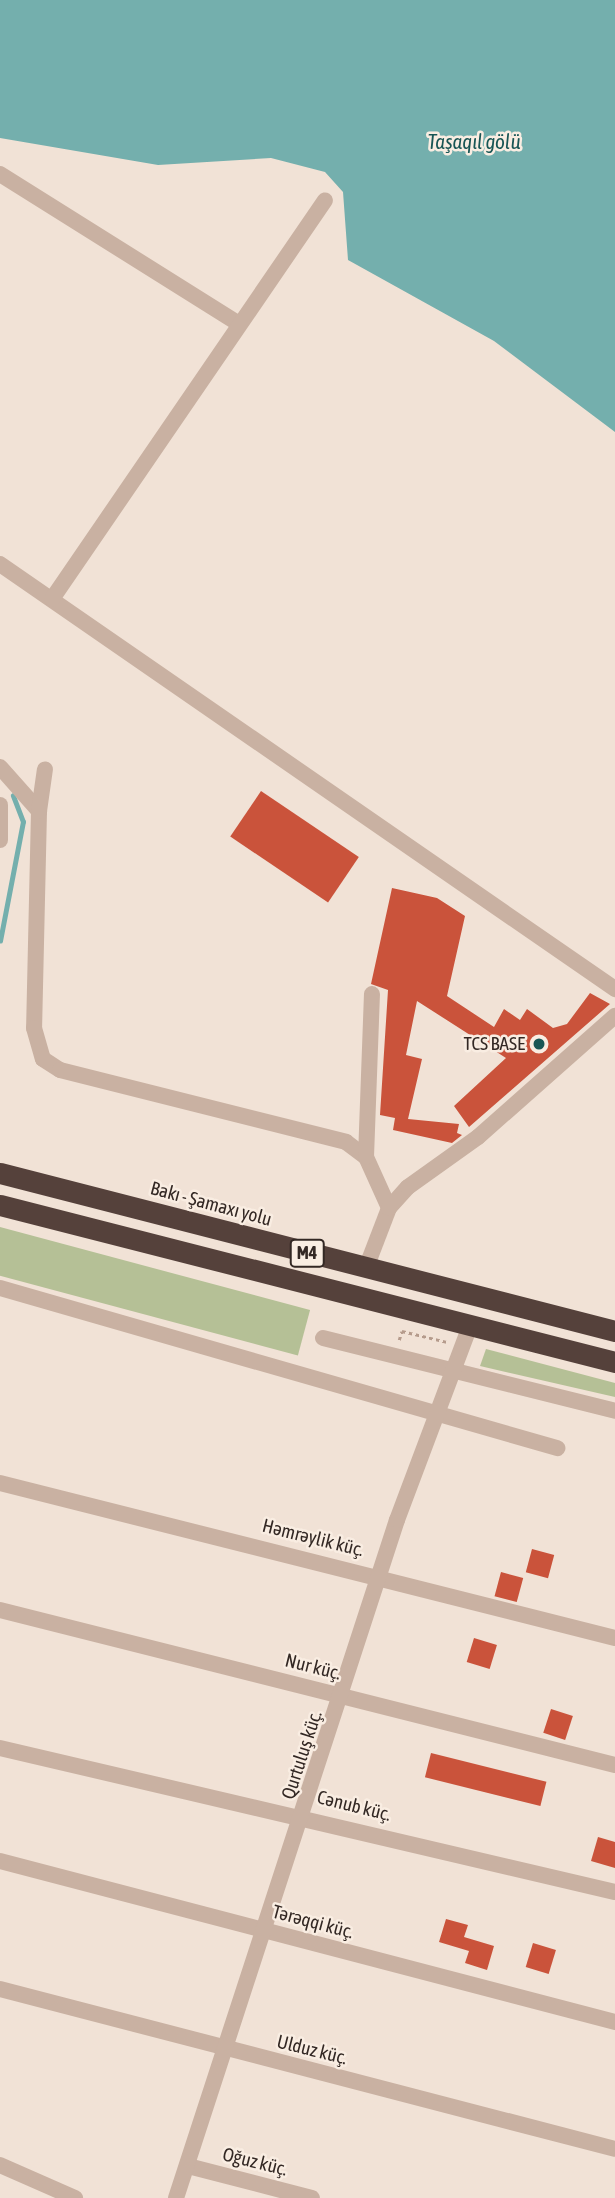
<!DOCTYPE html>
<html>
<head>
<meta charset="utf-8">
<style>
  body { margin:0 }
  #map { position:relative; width:615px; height:2198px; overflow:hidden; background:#f1e2d6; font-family:"Asap Condensed",sans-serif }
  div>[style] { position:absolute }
  .green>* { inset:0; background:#b5c096; transform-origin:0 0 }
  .water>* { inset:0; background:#74afad }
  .stream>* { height:4.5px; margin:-2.25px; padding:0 2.25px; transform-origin:2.25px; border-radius:2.25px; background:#74afad }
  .building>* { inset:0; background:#ca533b; transform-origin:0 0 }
  .path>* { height:2.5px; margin-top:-1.25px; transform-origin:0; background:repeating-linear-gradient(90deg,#b59b8c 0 3.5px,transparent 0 7px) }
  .minor>* { height:16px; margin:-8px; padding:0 8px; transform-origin:8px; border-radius:8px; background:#c9b1a2 }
  .highway>* { height:21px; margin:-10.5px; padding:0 10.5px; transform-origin:10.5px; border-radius:10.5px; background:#55413b }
  .dots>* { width:19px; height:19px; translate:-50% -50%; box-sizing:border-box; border:4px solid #f9ede2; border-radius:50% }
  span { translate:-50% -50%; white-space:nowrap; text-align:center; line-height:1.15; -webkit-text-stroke:5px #f9ede2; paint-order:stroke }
  .shield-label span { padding:2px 5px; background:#f9ede2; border:2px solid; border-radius:5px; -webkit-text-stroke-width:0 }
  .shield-label { font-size:18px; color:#332824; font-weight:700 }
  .poi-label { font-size:19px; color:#332824 }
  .right { translate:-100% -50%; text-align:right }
  .street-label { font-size:19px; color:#332824 }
  .water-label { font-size:21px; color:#195655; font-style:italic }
</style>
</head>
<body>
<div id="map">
  <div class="green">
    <i style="left:0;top:1227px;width:321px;height:47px;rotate:15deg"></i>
    <i style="clip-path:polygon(486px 1349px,615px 1383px,615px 1397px,480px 1366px)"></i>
  </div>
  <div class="water">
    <i style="clip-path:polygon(0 0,615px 0,615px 432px,494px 341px,348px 260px,343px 192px,325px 172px,271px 158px,158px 165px,0 138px)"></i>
  </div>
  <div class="stream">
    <i style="left:0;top:941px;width:121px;rotate:-79.1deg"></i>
    <i style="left:23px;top:822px;width:28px;rotate:-111deg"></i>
  </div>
  <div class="building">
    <i style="left:261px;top:791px;width:118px;height:55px;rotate:34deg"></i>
    <i style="clip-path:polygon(392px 888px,437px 898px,465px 916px,447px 996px,494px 1027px,504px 1009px,520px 1020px,527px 1009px,553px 1028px,567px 1024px,590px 993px,610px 1004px,469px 1127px,454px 1106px,506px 1058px,417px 1001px,406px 1055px,422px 1059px,408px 1119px,459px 1124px,457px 1133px,462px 1135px,452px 1143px,393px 1130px,395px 1118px,380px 1115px,388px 990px,371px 984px)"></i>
    <i style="left:532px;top:1549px;width:23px;height:24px;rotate:15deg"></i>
    <i style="left:501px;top:1572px;width:23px;height:25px;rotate:15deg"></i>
    <i style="left:474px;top:1638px;width:24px;height:25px;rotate:17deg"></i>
    <i style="left:551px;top:1709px;width:23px;height:25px;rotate:18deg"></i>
    <i style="left:431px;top:1753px;width:119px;height:25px;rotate:14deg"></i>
    <i style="clip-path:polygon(598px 1837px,615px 1842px,615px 1868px,591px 1861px)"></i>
    <i style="clip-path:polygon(446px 1919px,468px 1925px,464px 1937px,494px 1946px,487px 1970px,465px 1963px,469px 1951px,439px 1942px)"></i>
    <i style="left:533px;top:1943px;width:24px;height:25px;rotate:17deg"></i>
  </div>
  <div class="path">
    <i style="left:399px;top:1340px;width:9px;rotate:-72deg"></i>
    <i style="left:402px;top:1331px;width:46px;rotate:13.7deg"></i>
  </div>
  <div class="minor">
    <i style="left:0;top:174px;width:279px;rotate:32.1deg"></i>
    <i style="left:0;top:564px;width:748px;rotate:34.65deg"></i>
    <i style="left:52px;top:599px;width:483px;rotate:-55.6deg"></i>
    <i style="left:0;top:767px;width:59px;rotate:48.4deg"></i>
    <i style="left:39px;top:811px;width:217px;rotate:91.3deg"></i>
    <i style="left:34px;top:1028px;width:32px;rotate:74deg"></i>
    <i style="left:43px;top:1059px;width:20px;rotate:33deg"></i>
    <i style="left:60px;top:1070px;width:295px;rotate:14.1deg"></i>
    <i style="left:346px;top:1142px;width:25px;rotate:37deg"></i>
    <i style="left:366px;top:1157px;width:56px;rotate:65.7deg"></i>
    <i style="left:0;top:805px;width:35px;rotate:90deg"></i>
    <i style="left:39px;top:811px;width:42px;rotate:-81.9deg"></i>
    <i style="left:366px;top:1157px;width:163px;rotate:-87.9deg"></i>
    <i style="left:366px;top:1268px;width:64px;rotate:-69deg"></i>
    <i style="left:389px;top:1208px;width:28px;rotate:-48deg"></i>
    <i style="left:408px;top:1187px;width:86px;rotate:-35.5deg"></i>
    <i style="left:478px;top:1137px;width:183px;rotate:-41.5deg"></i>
    <i style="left:0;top:1288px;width:580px;rotate:16.03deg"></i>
    <i style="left:323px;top:1338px;width:301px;rotate:14deg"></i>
    <i style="left:0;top:1483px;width:634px;rotate:14.15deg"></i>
    <i style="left:0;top:1610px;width:634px;rotate:14.15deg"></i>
    <i style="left:0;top:1748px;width:632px;rotate:13.18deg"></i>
    <i style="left:0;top:1861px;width:636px;rotate:14.67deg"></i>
    <i style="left:0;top:1989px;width:635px;rotate:14.58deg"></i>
    <i style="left:0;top:2165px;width:82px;rotate:23.7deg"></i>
    <i style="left:188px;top:2166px;width:128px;rotate:14.5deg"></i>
    <i style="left:176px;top:2198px;width:713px;rotate:-71.95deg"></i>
    <i style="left:397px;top:1520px;width:207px;rotate:-69.4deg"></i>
  </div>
  <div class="highway">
    <i style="left:0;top:1173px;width:635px;rotate:14.41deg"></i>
    <i style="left:0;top:1205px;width:635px;rotate:14.32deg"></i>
  </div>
  <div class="dots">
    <i style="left:539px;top:1044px;background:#195655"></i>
  </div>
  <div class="shield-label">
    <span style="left:307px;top:1253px">M4</span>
  </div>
  <div class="poi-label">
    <span class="right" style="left:525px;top:1044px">TCS BASE</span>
  </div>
  <div class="street-label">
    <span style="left:211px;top:1204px;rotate:15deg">Bakı - Şamaxı yolu</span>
    <span style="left:313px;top:1538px;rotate:14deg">Həmrəylik küç.</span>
    <span style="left:313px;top:1667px;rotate:14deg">Nur küç.</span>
    <span style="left:302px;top:1755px;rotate:-72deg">Qurtuluş küç.</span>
    <span style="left:354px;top:1806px;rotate:14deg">Cənub küç.</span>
    <span style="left:313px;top:1922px;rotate:15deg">Tərəqqi küç.</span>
    <span style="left:312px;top:2050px;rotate:14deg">Ulduz küç.</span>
    <span style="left:255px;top:2162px;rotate:14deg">Oğuz küç.</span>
  </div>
  <div class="water-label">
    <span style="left:474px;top:141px">Taşaqıl gölü</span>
  </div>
</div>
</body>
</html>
